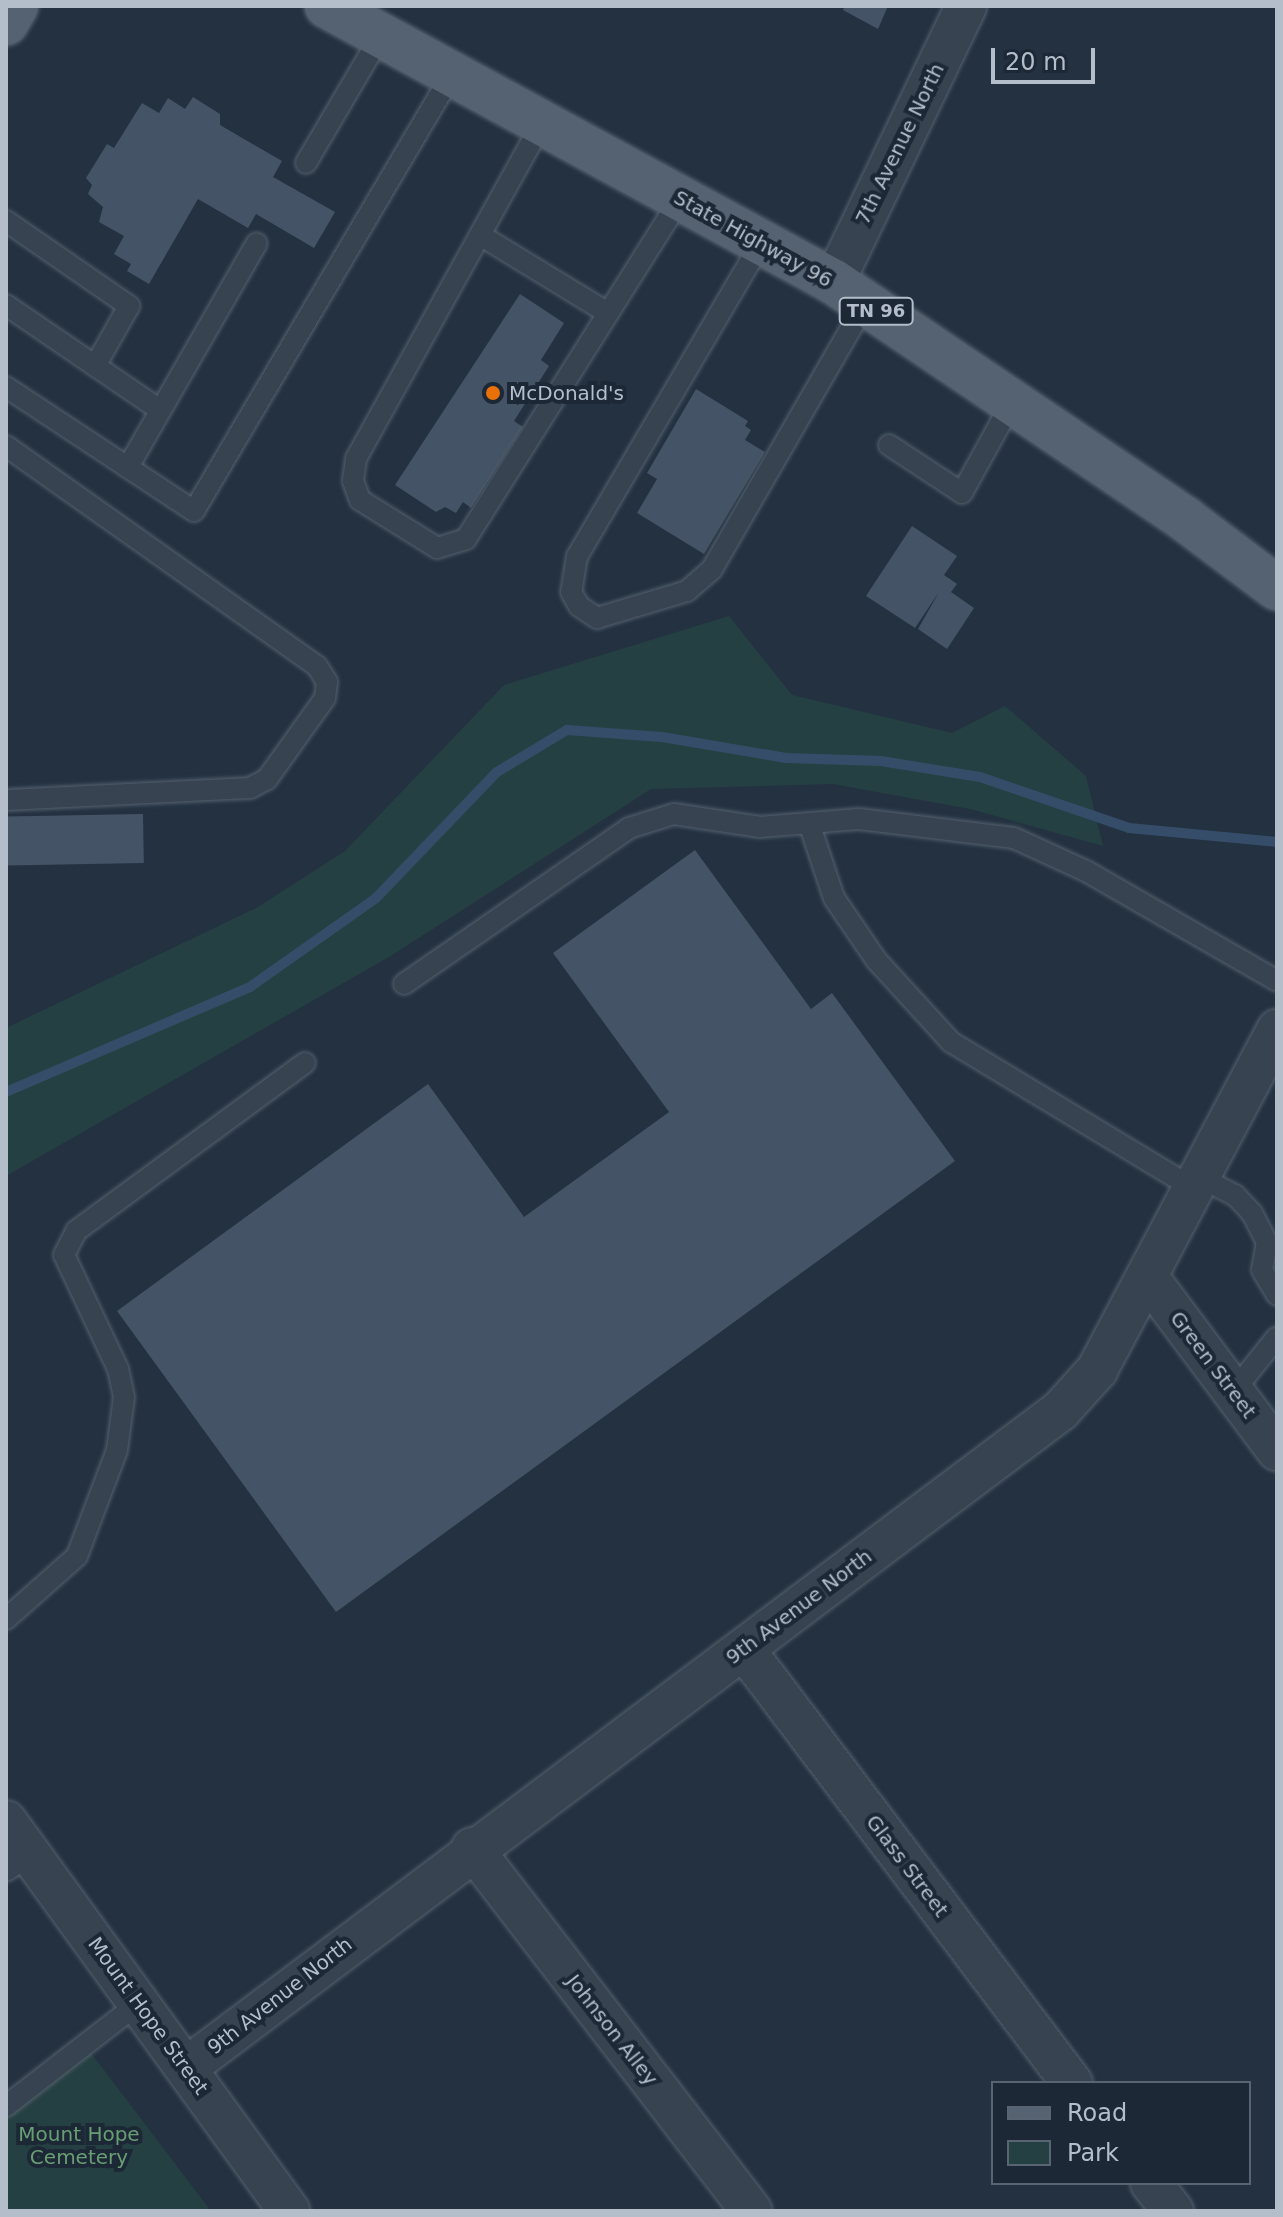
<!DOCTYPE html>
<html>
<head>
<meta charset="utf-8">
<style>
  body { margin:0 }
  #map { position:relative; width:1283px; height:2217px; overflow:hidden; background:#233141; font-family:"DejaVu Sans",sans-serif }
  div>[style] { position:absolute }
  .green>* { inset:0; background:#254042 }
  .stream>* { height:10px; margin:-5px; padding:0 5px; transform-origin:5px; border-radius:5px; background:#364d69 }
  .building>* { inset:0; background:#445466; transform-origin:0 0 }
  .roads { filter:drop-shadow(0 0 2px #55616e) drop-shadow(0 0 2px #55616e) }
  .service>* { height:20px; margin:-10px; padding:0 10px; transform-origin:10px; border-radius:10px; background:#374351 }
  .minor>* { height:40px; margin:-20px; padding:0 20px; transform-origin:20px; border-radius:20px; background:#374351 }
  .primary>* { height:44px; margin:-22px; padding:0 22px; transform-origin:22px; border-radius:22px; background:#556271 }
  .dots>* { width:22px; height:22px; translate:-50% -50%; box-sizing:border-box; border:4px solid #1c2836; border-radius:50% }
  span { translate:-50% -50%; white-space:nowrap; text-align:center; line-height:1.15; -webkit-text-stroke:8px #1c2836; paint-order:stroke }
  .shield-label span { padding:2px 6px; background:#1c2836; border:2px solid; border-radius:6px; -webkit-text-stroke-width:0 }
  .shield-label { font-size:18px; color:#b4becb; font-weight:700 }
  .street-label { font-size:20px; color:#b4becb }
  .poi-label { font-size:20px; color:#b4becb }
  .left { translate:0 -50%; text-align:left }
  .park-label { font-size:20px; color:#699e74 }
  .frame { position:absolute; inset:0; border:8px solid #b4becb; pointer-events:none }
  .legend { position:absolute; left:991px; top:2081px; width:260px; height:104px; box-sizing:border-box; background:#1c2836; border:2px solid #596472; margin:0; padding:10px 14px; list-style:none; font-size:24px; color:#b4becb }
  .legend li { display:flex; align-items:center; gap:16px; height:40px }
  .legend b { width:40px; border:2px solid #596472 }
  .scale { position:absolute; left:991px; top:48px; width:104px; height:36px; box-sizing:border-box; border:4px solid #b4becb; border-top:0; padding-left:10px; font-size:24px; line-height:28px; white-space:nowrap; color:#b4becb; -webkit-text-stroke:6px #1c2836; paint-order:stroke }
</style>
</head>
<body>
<div id="map">
  <div class="green">
    <i style="clip-path:polygon(729px 616px,792px 695px,952px 733px,1005px 706px,1086px 776px,1103px 846px,970px 809px,833px 784px,651px 789px,389px 957px,6px 1176px,6px 1028px,258px 907px,345px 851px,504px 685px)"></i>
    <i style="clip-path:polygon(91px 2053px,211px 2211px,6px 2211px,6px 2118px)"></i>
  </div>
  <div class="stream">
    <i style="left:6px;top:1092px;width:266px;rotate:-23.3deg"></i>
    <i style="left:250px;top:987px;width:154px;rotate:-35.2deg"></i>
    <i style="left:376px;top:898px;width:175px;rotate:-46.2deg"></i>
    <i style="left:497px;top:772px;width:82px;rotate:-31deg"></i>
    <i style="left:567px;top:730px;width:95px;rotate:4.2deg"></i>
    <i style="left:662px;top:737px;width:126px;rotate:9.6deg"></i>
    <i style="left:786px;top:758px;width:95px;rotate:1.8deg"></i>
    <i style="left:881px;top:761px;width:100px;rotate:9.2deg"></i>
    <i style="left:980px;top:777px;width:157px;rotate:18.9deg"></i>
    <i style="left:1129px;top:828px;width:149px;rotate:5.4deg"></i>
  </div>
  <div class="building">
    <i style="clip-path:polygon(845px 6px,888px 6px,878px 29px,843px 10px)"></i>
    <i style="clip-path:polygon(193px 97px,220px 114px,220px 125px,282px 161px,273px 177px,335px 212px,314px 248px,256px 214px,248px 228px,198px 199px,149px 284px,127px 271px,131px 264px,114px 254px,124px 236px,99px 222px,103px 207px,88px 194px,92px 185px,86px 178px,107px 144px,114px 148px,142px 103px,159px 113px,168px 98px,185px 109px)"></i>
    <i style="clip-path:polygon(520px 294px,564px 323px,541px 360px,549px 366px,514px 421px,523px 427px,471px 508px,463px 502px,456px 513px,445px 507px,436px 512px,395px 485px)"></i>
    <i style="clip-path:polygon(696px 389px,748px 421px,745px 426px,751px 430px,745px 440px,765px 452px,704px 554px,637px 513px,657px 479px,647px 473px)"></i>
    <i style="clip-path:polygon(912px 526px,957px 556px,944px 575px,957px 584px,951px 592px,974px 608px,947px 649px,918px 629px,939px 592px,915px 628px,866px 596px)"></i>
    <i style="left:143px;top:814px;width:49px;height:137px;rotate:89deg"></i>
    <i style="clip-path:polygon(695px 850px,811px 1009px,832px 993px,955px 1161px,336px 1612px,117px 1311px,428px 1084px,524px 1217px,669px 1112px,553px 953px)"></i>
  </div>
  <div class="roads">
    <div class="service">
      <i style="left:542px;top:123px;width:384px;rotate:119deg"></i>
      <i style="left:356px;top:459px;width:22px;rotate:98deg"></i>
      <i style="left:353px;top:481px;width:20px;rotate:70deg"></i>
      <i style="left:360px;top:500px;width:91px;rotate:31.9deg"></i>
      <i style="left:437px;top:548px;width:30px;rotate:-17deg"></i>
      <i style="left:466px;top:539px;width:402px;rotate:-57.8deg"></i>
      <i style="left:306px;top:163px;width:148px;rotate:-59.6deg"></i>
      <i style="left:6px;top:221px;width:150px;rotate:34.6deg"></i>
      <i style="left:129px;top:306px;width:69px;rotate:119.5deg"></i>
      <i style="left:480px;top:235px;width:150px;rotate:31.4deg"></i>
      <i style="left:761px;top:243px;width:363px;rotate:120.4deg"></i>
      <i style="left:577px;top:556px;width:36px;rotate:99deg"></i>
      <i style="left:571px;top:592px;width:16px;rotate:60deg"></i>
      <i style="left:579px;top:606px;width:22px;rotate:34deg"></i>
      <i style="left:597px;top:618px;width:94px;rotate:-16.7deg"></i>
      <i style="left:687px;top:591px;width:33px;rotate:-41deg"></i>
      <i style="left:712px;top:569px;width:306px;rotate:-60deg"></i>
      <i style="left:6px;top:305px;width:186px;rotate:34.3deg"></i>
      <i style="left:6px;top:387px;width:225px;rotate:33.4deg"></i>
      <i style="left:194px;top:511px;width:507px;rotate:-59.44deg"></i>
      <i style="left:889px;top:445px;width:87px;rotate:33.3deg"></i>
      <i style="left:962px;top:493px;width:104px;rotate:-61.2deg"></i>
      <i style="left:6px;top:446px;width:381px;rotate:35.3deg"></i>
      <i style="left:317px;top:666px;width:19px;rotate:58deg"></i>
      <i style="left:327px;top:682px;width:16px;rotate:97deg"></i>
      <i style="left:325px;top:698px;width:100px;rotate:125.6deg"></i>
      <i style="left:267px;top:779px;width:19px;rotate:152deg"></i>
      <i style="left:250px;top:788px;width:244px;rotate:177.2deg"></i>
      <i style="left:128px;top:467px;width:258px;rotate:-60.1deg"></i>
      <i style="left:809px;top:823px;width:79px;rotate:71.6deg"></i>
      <i style="left:834px;top:898px;width:76px;rotate:55.7deg"></i>
      <i style="left:877px;top:961px;width:110px;rotate:47.6deg"></i>
      <i style="left:951px;top:1042px;width:285px;rotate:31.1deg"></i>
      <i style="left:404px;top:984px;width:274px;rotate:-34.7deg"></i>
      <i style="left:629px;top:828px;width:47px;rotate:-17.3deg"></i>
      <i style="left:674px;top:814px;width:87px;rotate:8.6deg"></i>
      <i style="left:760px;top:827px;width:99px;rotate:-4.6deg"></i>
      <i style="left:859px;top:819px;width:156px;rotate:7deg"></i>
      <i style="left:1014px;top:838px;width:79px;rotate:24.6deg"></i>
      <i style="left:1086px;top:871px;width:220px;rotate:29.9deg"></i>
      <i style="left:1201px;top:1178px;width:38px;rotate:27deg"></i>
      <i style="left:1235px;top:1195px;width:25px;rotate:47deg"></i>
      <i style="left:1252px;top:1213px;width:33px;rotate:63deg"></i>
      <i style="left:1267px;top:1242px;width:28px;rotate:100deg"></i>
      <i style="left:1262px;top:1270px;width:29px;rotate:59deg"></i>
      <i style="left:1233px;top:1392px;width:70px;rotate:-51.3deg"></i>
      <i style="left:6px;top:1619px;width:95px;rotate:-41.6deg"></i>
      <i style="left:77px;top:1556px;width:113px;rotate:-69.3deg"></i>
      <i style="left:117px;top:1450px;width:53px;rotate:-82.5deg"></i>
      <i style="left:124px;top:1397px;width:29px;rotate:-102deg"></i>
      <i style="left:118px;top:1369px;width:126px;rotate:-115.3deg"></i>
      <i style="left:64px;top:1255px;width:27px;rotate:-63deg"></i>
      <i style="left:76px;top:1231px;width:284px;rotate:-36.3deg"></i>
      <i style="left:6px;top:1871px;width:30px;rotate:-33deg"></i>
      <i style="left:6px;top:2106px;width:168px;rotate:-37.8deg"></i>
    </div>
    <div class="minor">
      <i style="left:834px;top:282px;width:306px;rotate:-64.4deg"></i>
      <i style="left:1149px;top:1279px;width:214px;rotate:53.2deg"></i>
      <i style="left:744px;top:1649px;width:544px;rotate:52.92deg"></i>
      <i style="left:6px;top:1821px;width:482px;rotate:54deg"></i>
      <i style="left:472px;top:1848px;width:458px;rotate:52.4deg"></i>
      <i style="left:186px;top:2068px;width:1095px;rotate:-36.94deg"></i>
      <i style="left:1061px;top:1410px;width:54px;rotate:-48deg"></i>
      <i style="left:1097px;top:1370px;width:385px;rotate:-62.1deg"></i>
      <i style="left:1151px;top:2183px;width:36px;rotate:52deg"></i>
    </div>
    <div class="primary">
      <i style="left:327px;top:6px;width:577px;rotate:28.56deg"></i>
      <i style="left:834px;top:282px;width:424px;rotate:34deg"></i>
      <i style="left:1185px;top:519px;width:115px;rotate:36.9deg"></i>
      <i style="left:6px;top:23px;width:20px;rotate:-60deg"></i>
    </div>
  </div>
  <div class="dots">
    <i style="left:493px;top:393px;background:#e8710a"></i>
  </div>
  <div class="shield-label">
    <span style="left:876px;top:311px">TN 96</span>
  </div>
  <div class="street-label">
    <span style="left:900px;top:144px;rotate:-64deg">7th Avenue North</span>
    <span style="left:753px;top:239px;rotate:29deg">State Highway 96</span>
    <span style="left:1213px;top:1365px;rotate:53deg">Green Street</span>
    <span style="left:799px;top:1607px;rotate:-37deg">9th Avenue North</span>
    <span style="left:907px;top:1866px;rotate:53deg">Glass Street</span>
    <span style="left:280px;top:1996px;rotate:-38deg">9th Avenue North</span>
    <span style="left:148px;top:2016px;rotate:54deg">Mount Hope Street</span>
    <span style="left:612px;top:2030px;rotate:52deg">Johnson Alley</span>
  </div>
  <div class="poi-label">
    <span class="left" style="left:509px;top:393px">McDonald's</span>
  </div>
  <div class="park-label">
    <span style="left:79px;top:2146px">Mount Hope<br>Cemetery</span>
  </div>
  <div class="frame"></div>
  <ul class="legend">
  <li><b style="height:10px;background:#556271"></b>Road</li>
  <li><b style="height:22px;background:#254042"></b>Park</li>
  </ul>
  <div class="scale">20 m</div>
</div>
</body>
</html>
